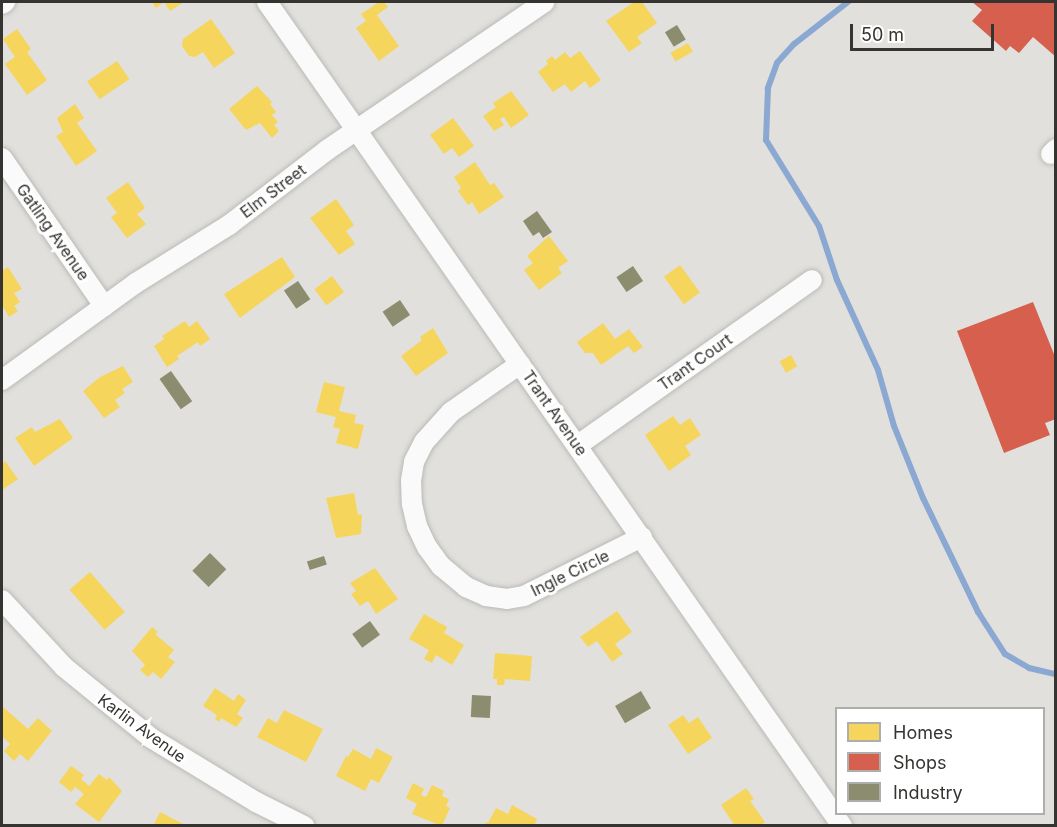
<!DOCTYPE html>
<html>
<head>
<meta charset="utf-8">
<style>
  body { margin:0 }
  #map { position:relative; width:1057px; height:827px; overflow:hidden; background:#e1e0dc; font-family:Inter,sans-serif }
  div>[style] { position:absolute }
  .homes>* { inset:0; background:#f6d55c; transform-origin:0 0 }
  .shops>* { inset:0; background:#d6604d }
  .industry>* { inset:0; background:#8c8c6e; transform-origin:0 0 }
  .stream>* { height:6px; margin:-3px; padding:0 3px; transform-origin:3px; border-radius:3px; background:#8aa8d1 }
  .roads { filter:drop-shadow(0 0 2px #babab6) drop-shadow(0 0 2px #babab6) }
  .minor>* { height:20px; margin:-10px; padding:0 10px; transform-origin:10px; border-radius:10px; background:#fafafa }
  span { translate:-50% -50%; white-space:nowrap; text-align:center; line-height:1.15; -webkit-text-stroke:6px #fff; paint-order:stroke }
  .street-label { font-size:16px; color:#353431 }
  .frame { position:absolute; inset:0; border:3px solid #353431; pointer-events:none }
  .legend { position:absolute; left:835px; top:707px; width:210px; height:108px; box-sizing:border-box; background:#fff; border:2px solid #aeaead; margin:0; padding:8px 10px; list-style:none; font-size:18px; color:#353431 }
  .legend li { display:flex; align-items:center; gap:12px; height:30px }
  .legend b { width:30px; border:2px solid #aeaead }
  .scale { position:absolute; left:850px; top:24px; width:144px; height:27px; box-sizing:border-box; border:3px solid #353431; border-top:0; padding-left:8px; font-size:18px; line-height:21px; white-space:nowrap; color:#353431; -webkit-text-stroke:4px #fff; paint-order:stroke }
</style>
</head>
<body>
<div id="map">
  <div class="homes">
    <i style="clip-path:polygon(152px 2px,184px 2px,170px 11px,164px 2px,156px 8px)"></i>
    <i style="clip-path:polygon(379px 2px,384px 2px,388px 7px,377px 15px,399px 46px,379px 61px,356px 28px,366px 21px,361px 14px)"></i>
    <i style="clip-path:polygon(634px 2px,642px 2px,657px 23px,637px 37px,642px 43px,629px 52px,606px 21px)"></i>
    <i style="clip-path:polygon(211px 19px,235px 53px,214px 68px,203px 52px,195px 57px,189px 56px,182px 46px,183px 39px)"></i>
    <i style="clip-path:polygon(17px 29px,31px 49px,27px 52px,47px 80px,27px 95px,5px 64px,15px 57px,3px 39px)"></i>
    <i style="left:688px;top:43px;width:10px;height:20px;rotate:61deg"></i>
    <i style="clip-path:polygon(580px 51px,601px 80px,590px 88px,585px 81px,571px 92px,565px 84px,553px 92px,538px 72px,548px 64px,546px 61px,552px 56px,555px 60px,565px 52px,570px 58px)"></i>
    <i style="left:117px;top:61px;width:22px;height:36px;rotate:56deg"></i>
    <i style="clip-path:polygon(257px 86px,272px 102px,270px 104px,276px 112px,272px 115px,278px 122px,274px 125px,279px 131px,272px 138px,260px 123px,246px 130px,229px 109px)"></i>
    <i style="clip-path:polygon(511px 91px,529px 115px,511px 128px,504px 117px,500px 119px,504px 125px,494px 131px,483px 116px,496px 107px,493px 103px)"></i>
    <i style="clip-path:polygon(75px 104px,84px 118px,77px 123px,97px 151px,76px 166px,56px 136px,63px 132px,57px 118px)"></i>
    <i style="clip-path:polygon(453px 118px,474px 146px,459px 157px,452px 148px,444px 154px,430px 135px)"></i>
    <i style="clip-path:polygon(475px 162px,490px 185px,494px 183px,504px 197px,479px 214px,472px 202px,468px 205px,458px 191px,461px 188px,454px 177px)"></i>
    <i style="clip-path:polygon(128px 182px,145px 208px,137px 214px,146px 224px,127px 238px,111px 217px,117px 213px,106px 198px)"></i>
    <i style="clip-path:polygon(336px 199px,354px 225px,346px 231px,355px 244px,339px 255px,310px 218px)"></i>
    <i style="clip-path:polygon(549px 236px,568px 261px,558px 268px,562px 273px,539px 290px,524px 270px,533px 263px,527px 256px)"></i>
    <i style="clip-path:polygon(282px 257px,295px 277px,240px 318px,224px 294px)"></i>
    <i style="left:680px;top:265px;width:34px;height:20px;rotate:54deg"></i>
    <i style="clip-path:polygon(8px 267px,22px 289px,14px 293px,20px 302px,14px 306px,18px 311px,9px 317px,2px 305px,2px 271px)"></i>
    <i style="left:332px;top:276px;width:20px;height:22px;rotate:53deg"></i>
    <i style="clip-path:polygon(185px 321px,189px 327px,197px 321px,210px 339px,200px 346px,198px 342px,177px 356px,179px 359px,167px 367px,154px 346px,164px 339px,162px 336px)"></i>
    <i style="clip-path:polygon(603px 323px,615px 339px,629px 329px,643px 347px,634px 353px,628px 346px,601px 365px,593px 353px,585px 353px,577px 342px)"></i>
    <i style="clip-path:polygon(433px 328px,448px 353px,416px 376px,401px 356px,422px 340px,420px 337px)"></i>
    <i style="left:791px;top:355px;width:13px;height:13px;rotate:61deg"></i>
    <i style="clip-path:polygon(123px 366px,133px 382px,122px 389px,125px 393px,115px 400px,120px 407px,104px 418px,83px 391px,100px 377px)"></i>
    <i style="clip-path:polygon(324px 382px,345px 387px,339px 411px,356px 415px,354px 423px,364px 425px,358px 449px,336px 443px,340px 429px,333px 427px,336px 417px,316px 412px)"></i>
    <i style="clip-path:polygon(673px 416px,680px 425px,690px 418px,701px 435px,685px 446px,691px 455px,669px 471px,645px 435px)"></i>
    <i style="clip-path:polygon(60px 419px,73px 438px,34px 466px,15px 438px,32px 427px,35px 432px)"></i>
    <i style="clip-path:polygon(5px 461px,18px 479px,2px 490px,2px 464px)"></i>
    <i style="clip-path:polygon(354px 493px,358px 515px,362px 514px,361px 534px,336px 538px,326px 498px)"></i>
    <i style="clip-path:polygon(375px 568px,398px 599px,376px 614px,368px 601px,360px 606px,351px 594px,356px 591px,350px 583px)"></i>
    <i style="left:90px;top:572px;width:53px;height:27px;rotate:49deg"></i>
    <i style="clip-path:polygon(617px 611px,632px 632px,615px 644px,623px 654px,612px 662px,597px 641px,588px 647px,580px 637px)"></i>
    <i style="clip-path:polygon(424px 614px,447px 627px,444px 633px,464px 645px,452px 665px,436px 655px,432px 663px,424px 659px,429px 650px,409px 639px)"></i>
    <i style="clip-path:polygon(152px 627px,158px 632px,155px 634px,174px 650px,168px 657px,175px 662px,161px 679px,153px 672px,148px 677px,140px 670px,145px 665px,132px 651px)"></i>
    <i style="clip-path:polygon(495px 653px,532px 656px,530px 681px,505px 679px,504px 685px,497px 685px,497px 679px,493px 679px)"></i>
    <i style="clip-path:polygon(215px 688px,234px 701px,238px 694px,246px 700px,237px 714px,243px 718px,236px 727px,221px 718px,219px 722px,215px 719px,217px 715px,203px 706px)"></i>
    <i style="clip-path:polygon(3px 707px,28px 729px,38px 718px,52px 731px,28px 761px,20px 754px,14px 761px,4px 751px,10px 744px,2px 736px)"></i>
    <i style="clip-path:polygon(284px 710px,323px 729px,306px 762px,257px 737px,268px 718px,277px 723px)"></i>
    <i style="clip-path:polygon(683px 715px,689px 723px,698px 717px,712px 738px,688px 754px,668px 725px)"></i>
    <i style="clip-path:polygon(376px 748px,393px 757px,379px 783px,371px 779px,365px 791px,336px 776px,346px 756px,348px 757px,353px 749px,371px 759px)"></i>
    <i style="clip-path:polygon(71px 766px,84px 775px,81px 779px,89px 786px,99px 774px,107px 780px,109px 777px,122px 791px,99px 822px,75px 804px,84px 794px,75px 787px,71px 792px,59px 782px)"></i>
    <i style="clip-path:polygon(413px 783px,424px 789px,421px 795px,426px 797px,432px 785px,444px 791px,442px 796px,449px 799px,446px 806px,450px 808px,442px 826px,412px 814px,417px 804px,406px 798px)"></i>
    <i style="clip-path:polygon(746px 788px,754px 799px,750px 801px,765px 822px,760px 826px,735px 826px,721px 805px)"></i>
    <i style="clip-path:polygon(512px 805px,537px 819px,534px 826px,483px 826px,486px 822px,488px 823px,496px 808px,508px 814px)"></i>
    <i style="clip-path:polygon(160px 812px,187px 826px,153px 826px)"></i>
  </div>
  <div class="shops">
    <i style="clip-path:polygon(972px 2px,1056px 2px,1056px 57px,1033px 37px,1019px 53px,1010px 46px,1006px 51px,972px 21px,982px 10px)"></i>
    <i style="clip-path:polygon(1033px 302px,1056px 359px,1056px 419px,1045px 423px,1050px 435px,1004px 453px,957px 331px)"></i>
  </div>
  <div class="industry">
    <i style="left:677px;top:25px;width:17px;height:14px;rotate:59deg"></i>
    <i style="clip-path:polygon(537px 211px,552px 232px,543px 238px,539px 232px,533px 236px,523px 221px)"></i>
    <i style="left:633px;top:266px;width:18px;height:20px;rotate:56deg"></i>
    <i style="left:298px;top:281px;width:22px;height:17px;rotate:56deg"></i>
    <i style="left:400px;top:300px;width:18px;height:21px;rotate:56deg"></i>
    <i style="left:171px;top:371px;width:37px;height:14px;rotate:55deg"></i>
    <i style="left:210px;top:553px;width:23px;height:25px;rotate:45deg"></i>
    <i style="left:324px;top:556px;width:9px;height:18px;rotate:72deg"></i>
    <i style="left:370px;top:621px;width:17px;height:22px;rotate:54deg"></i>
    <i style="left:641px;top:691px;width:20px;height:30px;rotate:60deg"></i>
    <i style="left:472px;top:695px;width:19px;height:22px;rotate:3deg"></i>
  </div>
  <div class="stream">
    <i style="left:848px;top:2px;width:68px;rotate:142.1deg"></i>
    <i style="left:794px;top:44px;width:25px;rotate:132deg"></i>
    <i style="left:777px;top:63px;width:27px;rotate:110deg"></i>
    <i style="left:768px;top:88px;width:52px;rotate:92.2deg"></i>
    <i style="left:766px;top:140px;width:101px;rotate:58.4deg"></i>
    <i style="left:819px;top:226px;width:57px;rotate:71.6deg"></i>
    <i style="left:837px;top:280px;width:99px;rotate:65.5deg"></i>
    <i style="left:878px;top:370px;width:58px;rotate:74.1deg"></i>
    <i style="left:894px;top:426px;width:78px;rotate:68.1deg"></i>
    <i style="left:923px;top:498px;width:127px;rotate:64.2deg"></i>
    <i style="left:978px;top:612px;width:50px;rotate:57.3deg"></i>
    <i style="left:1005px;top:654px;width:28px;rotate:30deg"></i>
    <i style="left:1029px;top:668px;width:28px;rotate:13deg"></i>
  </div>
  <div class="roads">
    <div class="minor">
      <i style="left:267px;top:2px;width:1005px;rotate:55.09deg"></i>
      <i style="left:2px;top:4px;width:4px;rotate:-34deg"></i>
      <i style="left:1051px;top:154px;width:7px;rotate:-45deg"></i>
      <i style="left:2px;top:158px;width:180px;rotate:55.4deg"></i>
      <i style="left:520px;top:364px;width:84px;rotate:145.2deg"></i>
      <i style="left:451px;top:412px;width:40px;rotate:132deg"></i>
      <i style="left:424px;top:442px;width:22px;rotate:117deg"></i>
      <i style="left:414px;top:462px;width:18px;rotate:99deg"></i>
      <i style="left:411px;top:480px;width:24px;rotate:88deg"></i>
      <i style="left:412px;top:504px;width:23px;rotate:77deg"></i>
      <i style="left:417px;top:526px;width:23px;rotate:65deg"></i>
      <i style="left:427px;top:547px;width:24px;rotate:54deg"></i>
      <i style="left:441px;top:566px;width:33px;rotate:40deg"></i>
      <i style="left:466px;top:587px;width:22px;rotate:24deg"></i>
      <i style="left:486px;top:596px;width:21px;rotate:8deg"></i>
      <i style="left:507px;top:599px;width:17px;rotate:-10deg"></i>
      <i style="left:524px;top:596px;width:132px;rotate:-26.6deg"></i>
      <i style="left:2px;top:380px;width:165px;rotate:-35.9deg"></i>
      <i style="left:136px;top:283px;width:110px;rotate:-31.9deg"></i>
      <i style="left:229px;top:225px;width:123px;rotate:-37.4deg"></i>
      <i style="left:327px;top:150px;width:263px;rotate:-34.2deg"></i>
      <i style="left:578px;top:445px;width:286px;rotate:-35.2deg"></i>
      <i style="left:2px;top:600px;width:91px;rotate:47.2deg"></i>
      <i style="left:64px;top:667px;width:112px;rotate:39.2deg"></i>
      <i style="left:151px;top:738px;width:123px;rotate:31.4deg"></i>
      <i style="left:256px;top:802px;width:54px;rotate:26.6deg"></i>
    </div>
  </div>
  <div class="street-label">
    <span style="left:273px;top:191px;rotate:-37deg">Elm Street</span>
    <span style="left:53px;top:232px;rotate:55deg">Gatling Avenue</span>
    <span style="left:695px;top:362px;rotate:-35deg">Trant Court</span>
    <span style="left:555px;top:413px;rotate:55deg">Trant Avenue</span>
    <span style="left:570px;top:573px;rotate:-26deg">Ingle Circle</span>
    <span style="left:142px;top:728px;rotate:36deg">Karlin Avenue</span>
  </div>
  <div class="frame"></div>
  <ul class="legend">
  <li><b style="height:16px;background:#f6d55c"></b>Homes</li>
  <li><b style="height:16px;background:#d6604d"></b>Shops</li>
  <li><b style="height:16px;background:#8c8c6e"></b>Industry</li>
  </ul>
  <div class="scale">50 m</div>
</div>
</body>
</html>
